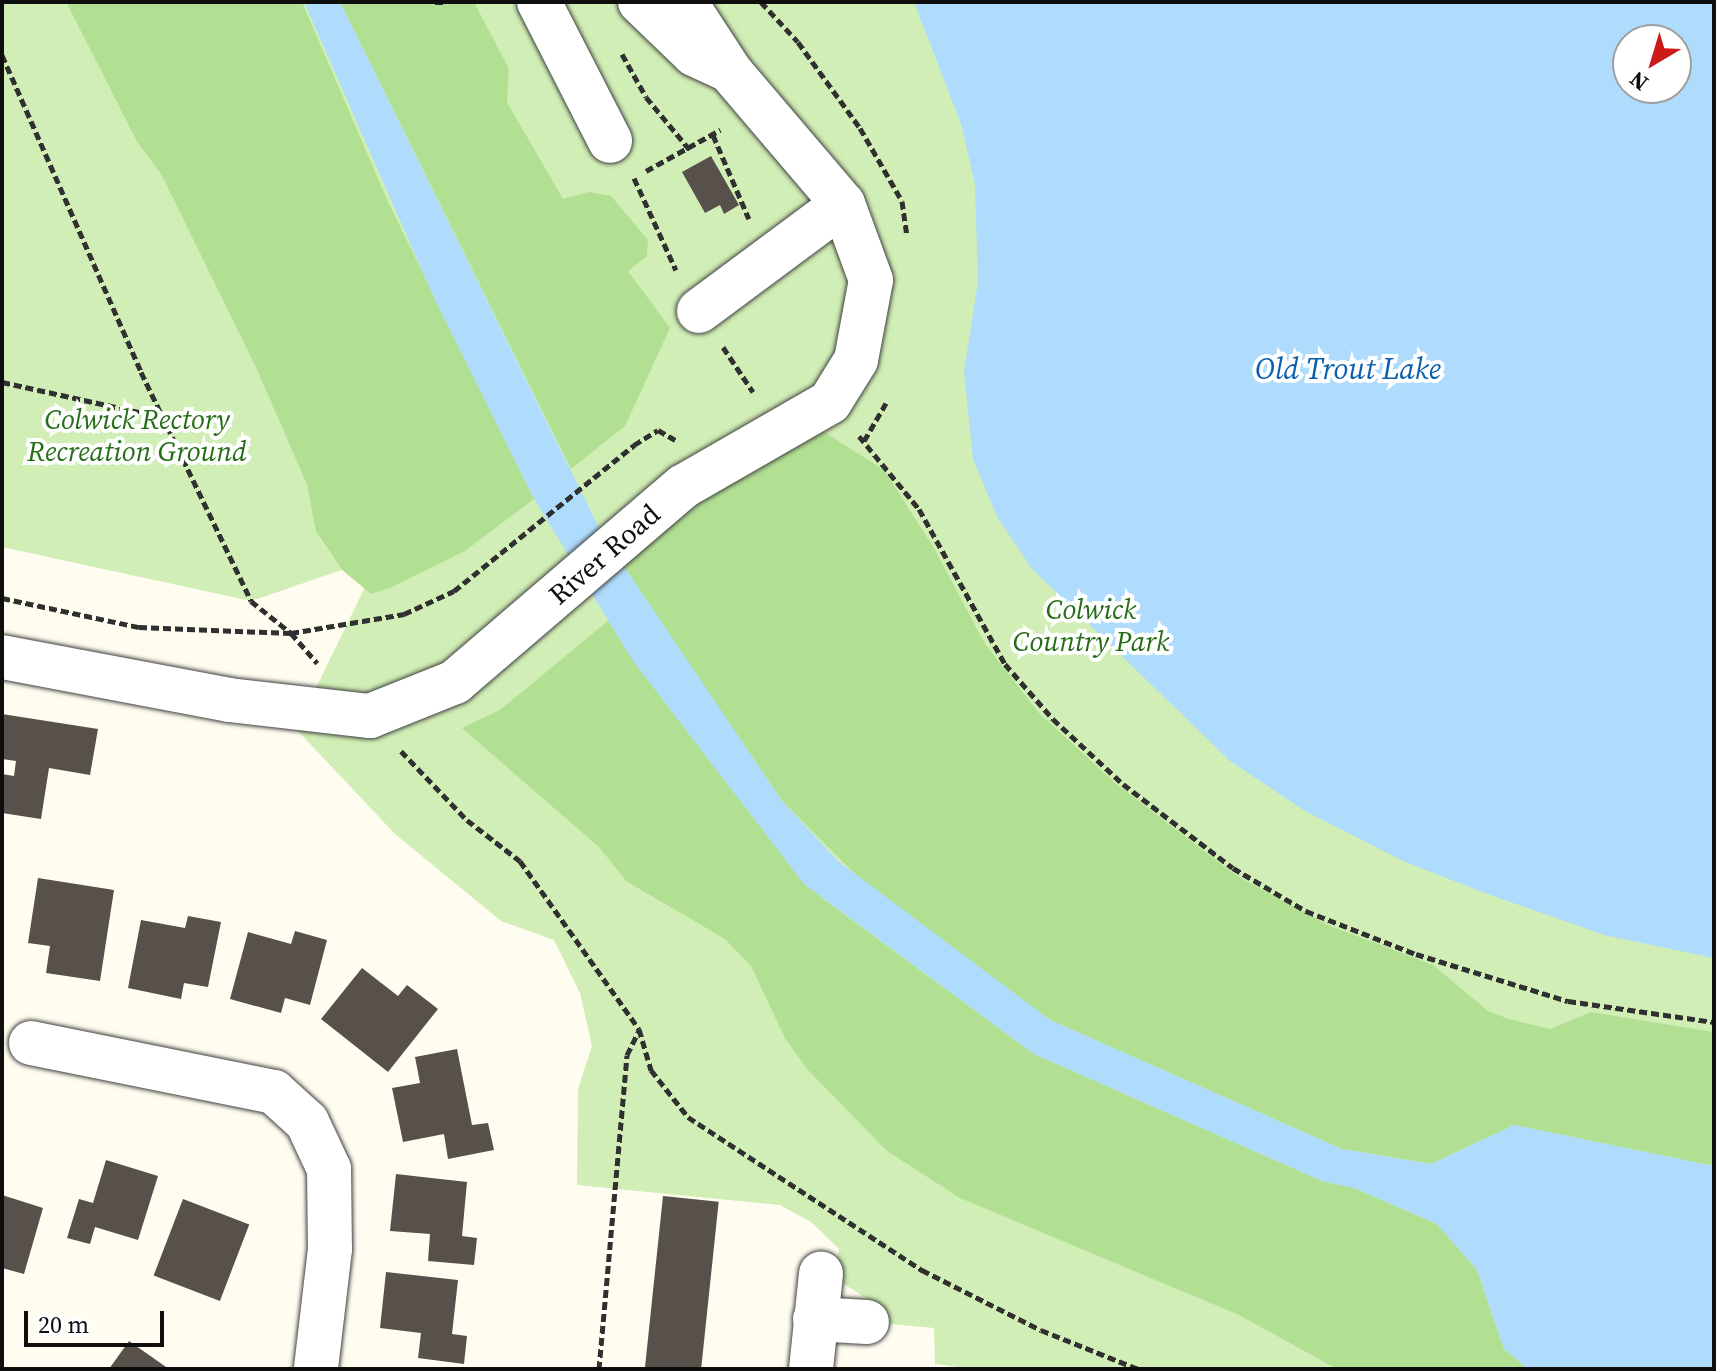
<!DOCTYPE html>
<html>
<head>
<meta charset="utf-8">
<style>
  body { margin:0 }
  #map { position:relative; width:1716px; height:1371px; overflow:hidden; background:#fffdf0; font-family:"Source Serif 4",serif }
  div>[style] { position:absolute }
  .green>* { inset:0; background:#d0eeb5 }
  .forest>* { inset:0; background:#b2e093 }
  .water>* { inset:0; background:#afdcfc }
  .building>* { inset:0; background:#58504a; transform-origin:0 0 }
  .path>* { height:5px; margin-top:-2.5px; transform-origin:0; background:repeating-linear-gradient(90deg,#303030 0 8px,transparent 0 12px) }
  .roads { filter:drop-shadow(0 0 2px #414141) drop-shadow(0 0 2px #414141) }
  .minor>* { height:44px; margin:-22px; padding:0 22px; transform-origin:22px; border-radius:22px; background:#fff }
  span { translate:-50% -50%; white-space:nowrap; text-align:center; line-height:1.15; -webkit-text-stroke:8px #fff; paint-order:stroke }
  .park-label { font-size:28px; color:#266d18; font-style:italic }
  .street-label { font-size:28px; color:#0e0e0e }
  .water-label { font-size:30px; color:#0c5fac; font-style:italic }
  .frame { position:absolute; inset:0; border:4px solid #0e0e0e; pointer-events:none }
  .north { position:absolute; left:1612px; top:24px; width:80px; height:80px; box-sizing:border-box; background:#fff; border:2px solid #9f9f9f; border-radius:50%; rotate:218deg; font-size:22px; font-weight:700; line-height:32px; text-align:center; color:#0e0e0e }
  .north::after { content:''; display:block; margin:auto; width:28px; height:36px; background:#cc191a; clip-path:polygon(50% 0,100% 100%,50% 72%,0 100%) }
  .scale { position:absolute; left:24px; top:1311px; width:140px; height:36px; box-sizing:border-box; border:4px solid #0e0e0e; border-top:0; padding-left:10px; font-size:24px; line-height:28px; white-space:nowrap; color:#0e0e0e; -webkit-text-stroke:6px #fff; paint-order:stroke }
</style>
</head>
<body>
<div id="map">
  <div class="green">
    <i style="clip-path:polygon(2px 2px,66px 2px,137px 142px,161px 174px,257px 370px,307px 485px,320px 539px,342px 570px,251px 601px,2px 547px)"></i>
    <i style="clip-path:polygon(evenodd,257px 2px,1714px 2px,1714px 1369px,974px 1369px,935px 1364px,934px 1328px,878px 1323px,878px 1306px,835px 1278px,839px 1249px,811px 1222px,780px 1205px,577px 1185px,578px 1089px,592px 1046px,580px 993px,554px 940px,501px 921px,395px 834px,296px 729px,383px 550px,257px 2px,1628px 40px,1676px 40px,1676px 88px,1628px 88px,1628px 40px)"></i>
  </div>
  <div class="forest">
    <i style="clip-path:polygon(66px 2px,302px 2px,389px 204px,534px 499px,465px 551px,392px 587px,371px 594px,342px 570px,316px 532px,307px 485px,257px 370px,161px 174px,137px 142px)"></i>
    <i style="clip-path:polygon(340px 2px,474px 2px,509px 69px,507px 102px,563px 199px,589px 192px,611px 196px,648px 240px,647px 256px,628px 271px,670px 328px,625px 426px,571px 469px)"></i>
    <i style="clip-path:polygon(821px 430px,884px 470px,934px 548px,985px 644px,1038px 712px,1115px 783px,1237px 876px,1328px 925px,1433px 965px,1488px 1011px,1509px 1019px,1550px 1029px,1591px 1012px,1714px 1032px,1714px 1166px,1514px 1125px,1431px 1164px,1342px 1149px,1050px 1020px,867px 886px,782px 801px,622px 564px,723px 484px)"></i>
    <i style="clip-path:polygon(609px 620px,654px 688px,800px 878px,822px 898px,1034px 1054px,1322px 1181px,1354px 1188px,1437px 1224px,1477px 1270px,1504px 1349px,1528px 1369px,1337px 1369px,1239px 1315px,960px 1198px,887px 1151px,807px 1069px,785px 1038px,751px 966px,725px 939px,626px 881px,600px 848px,462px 728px,500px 710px)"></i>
  </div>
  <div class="water">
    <i style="clip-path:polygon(304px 2px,340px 2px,602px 534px,782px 801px,838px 861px,1050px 1020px,1342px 1149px,1431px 1164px,1514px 1125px,1714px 1166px,1714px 1369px,1528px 1369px,1504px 1349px,1477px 1270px,1437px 1224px,1354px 1188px,1322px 1181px,1034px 1054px,804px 884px,633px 661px,534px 499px,435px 300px)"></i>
    <i style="clip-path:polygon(evenodd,914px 2px,1714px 2px,1714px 958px,1604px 935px,1482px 892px,1403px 861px,1305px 811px,1230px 761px,1032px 569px,997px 517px,973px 459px,964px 371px,978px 282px,975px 184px,961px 124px,914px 2px,1628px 40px,1676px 40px,1676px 88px,1628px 88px,1628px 40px)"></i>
  </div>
  <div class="building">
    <i style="clip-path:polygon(711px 156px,739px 205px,724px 214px,720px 205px,705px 213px,682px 172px)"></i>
    <i style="clip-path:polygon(2px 714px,98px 729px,90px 775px,49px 768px,41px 819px,2px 813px,2px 774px,14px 776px,16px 761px,2px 759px)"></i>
    <i style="clip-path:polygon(38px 878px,114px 890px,100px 981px,46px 973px,50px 946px,28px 943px)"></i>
    <i style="clip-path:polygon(188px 916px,221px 922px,208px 987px,184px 983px,181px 999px,128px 988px,141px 920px,185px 928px)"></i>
    <i style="clip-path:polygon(295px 931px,327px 940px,310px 1005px,285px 998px,281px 1013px,230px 999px,248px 932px,291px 944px)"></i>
    <i style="clip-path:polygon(362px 968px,398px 996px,407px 985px,438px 1009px,388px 1072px,321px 1019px)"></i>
    <i style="clip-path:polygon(457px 1049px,472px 1125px,488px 1123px,494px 1150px,448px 1159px,444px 1134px,403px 1142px,392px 1088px,420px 1083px,415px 1057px)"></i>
    <i style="clip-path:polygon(106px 1160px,158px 1176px,138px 1240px,95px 1227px,90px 1244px,67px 1238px,79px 1199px,93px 1203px)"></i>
    <i style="clip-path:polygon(396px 1174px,467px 1182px,462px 1236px,477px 1238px,474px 1265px,428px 1261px,430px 1234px,390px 1231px)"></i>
    <i style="clip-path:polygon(2px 1195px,43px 1208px,24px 1274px,2px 1268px)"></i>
    <i style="left:663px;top:1196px;width:56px;height:174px;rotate:6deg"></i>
    <i style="left:183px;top:1199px;width:71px;height:82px;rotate:21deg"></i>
    <i style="clip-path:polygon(386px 1272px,458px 1280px,452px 1334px,467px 1336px,464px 1364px,418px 1358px,421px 1333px,380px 1328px)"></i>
    <i style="clip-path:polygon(129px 1341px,169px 1369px,109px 1369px)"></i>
  </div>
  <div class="path">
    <i style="left:435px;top:2px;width:12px"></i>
    <i style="left:761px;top:2px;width:54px;rotate:47.2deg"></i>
    <i style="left:798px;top:42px;width:106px;rotate:54.2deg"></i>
    <i style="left:860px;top:128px;width:84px;rotate:60.1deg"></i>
    <i style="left:902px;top:201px;width:34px;rotate:82deg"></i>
    <i style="left:622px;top:54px;width:49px;rotate:60.8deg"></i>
    <i style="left:646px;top:97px;width:69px;rotate:50.3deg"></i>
    <i style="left:2px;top:55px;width:346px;rotate:66.3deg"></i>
    <i style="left:141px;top:372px;width:254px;rotate:64.3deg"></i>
    <i style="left:251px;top:601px;width:51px;rotate:38.7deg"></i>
    <i style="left:291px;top:633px;width:40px;rotate:49deg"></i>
    <i style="left:713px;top:135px;width:91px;rotate:66.8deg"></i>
    <i style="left:646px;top:171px;width:85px;rotate:-29deg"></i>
    <i style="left:634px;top:178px;width:101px;rotate:65.5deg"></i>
    <i style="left:723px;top:347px;width:54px;rotate:56.3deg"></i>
    <i style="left:2px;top:382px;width:163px;rotate:12.4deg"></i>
    <i style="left:859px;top:436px;width:94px;rotate:50.6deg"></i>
    <i style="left:919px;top:509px;width:177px;rotate:61deg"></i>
    <i style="left:1005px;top:664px;width:73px;rotate:48.9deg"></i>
    <i style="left:1053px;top:719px;width:96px;rotate:42.9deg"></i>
    <i style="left:1123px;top:784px;width:138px;rotate:37.4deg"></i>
    <i style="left:1233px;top:868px;width:85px;rotate:30.5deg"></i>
    <i style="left:1306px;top:911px;width:118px;rotate:21.4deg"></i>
    <i style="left:1416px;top:954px;width:159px;rotate:17.2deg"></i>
    <i style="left:1568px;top:1001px;width:148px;rotate:8.2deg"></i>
    <i style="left:864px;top:441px;width:44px;rotate:-59.9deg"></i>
    <i style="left:2px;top:598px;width:140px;rotate:12deg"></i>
    <i style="left:139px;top:627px;width:152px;rotate:2.3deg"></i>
    <i style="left:291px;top:633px;width:115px;rotate:-9.5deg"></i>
    <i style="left:404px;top:614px;width:55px;rotate:-24.7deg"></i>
    <i style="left:454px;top:591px;width:232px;rotate:-39deg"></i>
    <i style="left:634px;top:445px;width:28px;rotate:-32deg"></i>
    <i style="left:658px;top:430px;width:20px;rotate:30deg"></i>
    <i style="left:401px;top:751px;width:95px;rotate:46.3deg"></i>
    <i style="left:467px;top:820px;width:67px;rotate:37.7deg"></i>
    <i style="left:520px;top:861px;width:206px;rotate:54.7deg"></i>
    <i style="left:639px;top:1029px;width:43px;rotate:73.7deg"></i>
    <i style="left:651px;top:1070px;width:60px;rotate:51.8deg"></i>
    <i style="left:688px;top:1117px;width:280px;rotate:33.2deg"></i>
    <i style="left:922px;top:1270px;width:133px;rotate:26.8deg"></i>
    <i style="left:1041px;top:1330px;width:105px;rotate:21.9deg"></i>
    <i style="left:599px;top:1369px;width:315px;rotate:-84.9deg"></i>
    <i style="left:627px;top:1055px;width:28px;rotate:-64deg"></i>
  </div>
  <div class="roads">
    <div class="minor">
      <i style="left:539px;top:2px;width:156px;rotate:62.9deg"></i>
      <i style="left:640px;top:2px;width:75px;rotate:43.9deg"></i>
      <i style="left:694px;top:54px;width:38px;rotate:25deg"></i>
      <i style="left:699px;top:311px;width:179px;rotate:-36.6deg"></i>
      <i style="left:2px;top:657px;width:231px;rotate:10.7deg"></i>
      <i style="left:229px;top:700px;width:142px;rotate:6.5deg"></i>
      <i style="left:370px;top:716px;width:92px;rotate:-21.8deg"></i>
      <i style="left:455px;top:682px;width:301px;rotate:-40.6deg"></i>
      <i style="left:684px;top:486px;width:168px;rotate:-29.9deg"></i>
      <i style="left:830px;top:402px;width:49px;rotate:-58.2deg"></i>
      <i style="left:856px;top:360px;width:81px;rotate:-79.4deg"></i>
      <i style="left:871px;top:280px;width:81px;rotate:-110.2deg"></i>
      <i style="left:843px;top:204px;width:175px;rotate:-130.4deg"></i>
      <i style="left:730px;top:71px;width:82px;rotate:-123.1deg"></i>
      <i style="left:31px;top:1043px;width:248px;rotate:11.4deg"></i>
      <i style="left:274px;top:1092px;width:45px;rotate:42.3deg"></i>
      <i style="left:307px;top:1122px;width:52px;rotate:64.9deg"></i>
      <i style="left:329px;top:1169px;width:80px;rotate:89.3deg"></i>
      <i style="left:330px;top:1249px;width:121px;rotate:96.7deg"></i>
      <i style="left:815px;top:1319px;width:52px;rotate:3.3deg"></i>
      <i style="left:811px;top:1369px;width:96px;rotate:-84deg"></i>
    </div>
  </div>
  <div class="park-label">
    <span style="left:137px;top:435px">Colwick Rectory<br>Recreation Ground</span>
    <span style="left:1091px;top:625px">Colwick<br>Country Park</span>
  </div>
  <div class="street-label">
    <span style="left:604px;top:554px;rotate:-41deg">River Road</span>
  </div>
  <div class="water-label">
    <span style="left:1348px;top:369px">Old Trout Lake</span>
  </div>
  <div class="frame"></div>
  <div class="north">N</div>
  <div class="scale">20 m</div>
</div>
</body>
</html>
